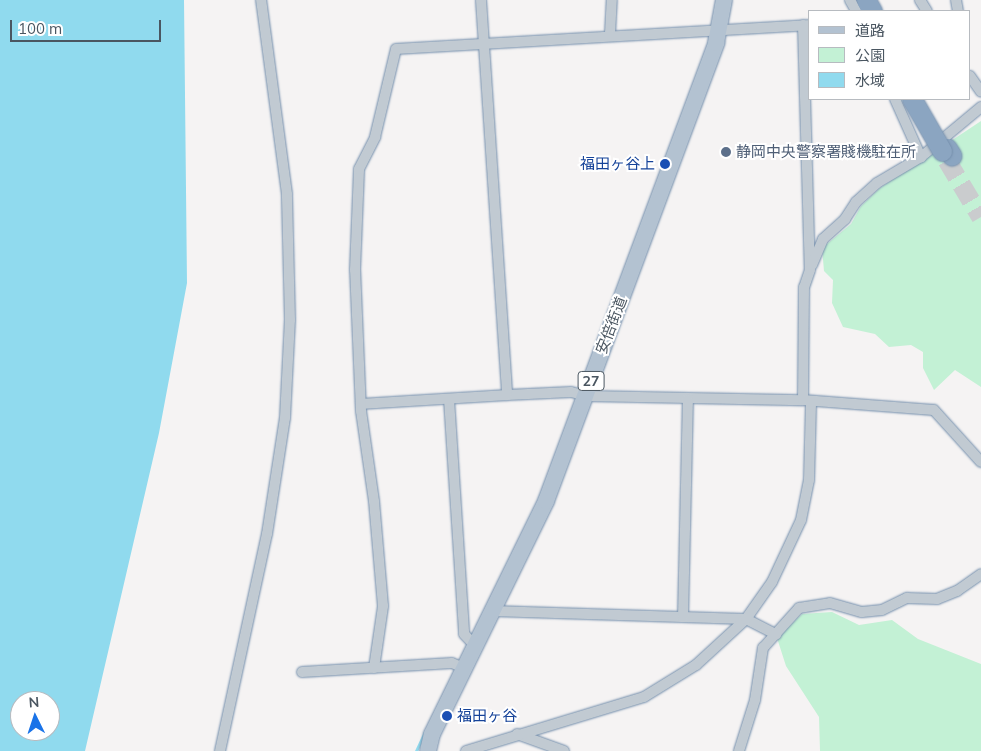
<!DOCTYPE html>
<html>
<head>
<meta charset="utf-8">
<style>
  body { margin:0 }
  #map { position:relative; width:981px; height:751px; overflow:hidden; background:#f5f3f3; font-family:Mulish,"Noto Sans JP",sans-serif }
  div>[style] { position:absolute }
  .green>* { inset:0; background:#c3f1d5 }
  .water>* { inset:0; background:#90daee }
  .stream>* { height:3px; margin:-1.5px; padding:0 1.5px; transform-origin:1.5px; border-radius:1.5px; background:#90daee }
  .motorway-tunnel>* { height:19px; margin-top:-9.5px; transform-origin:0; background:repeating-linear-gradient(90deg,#caccce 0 19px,transparent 0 28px) }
  .roads { filter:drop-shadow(0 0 1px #7690ad) drop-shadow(0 0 1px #7690ad) }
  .minor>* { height:10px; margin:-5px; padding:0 5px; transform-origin:5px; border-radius:5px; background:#c1cad2 }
  .primary>* { height:16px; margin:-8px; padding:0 8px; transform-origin:8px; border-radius:8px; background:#b3c2d1 }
  .motorway>* { height:19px; margin:-9.5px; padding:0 9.5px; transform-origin:9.5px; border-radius:9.5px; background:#8ba5c1 }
  .bridges { filter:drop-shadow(0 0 1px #7690ad) drop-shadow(0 0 1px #7690ad) }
  .motorway-bridge>* { height:19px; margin:-9.5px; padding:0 9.5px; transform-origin:9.5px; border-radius:9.5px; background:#8ba5c1 }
  .dots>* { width:14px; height:14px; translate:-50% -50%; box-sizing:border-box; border:2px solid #fff; border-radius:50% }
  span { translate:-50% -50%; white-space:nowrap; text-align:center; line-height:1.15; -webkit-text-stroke:4px #fff; paint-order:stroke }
  .shield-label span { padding:1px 4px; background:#fff; border:1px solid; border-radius:4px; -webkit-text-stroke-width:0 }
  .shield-label { font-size:14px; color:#4a5661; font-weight:700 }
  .service-label { font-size:15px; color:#4e5e75 }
  .left { translate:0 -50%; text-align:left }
  .transit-label { font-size:15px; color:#164399 }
  .right { translate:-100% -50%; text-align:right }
  .street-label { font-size:15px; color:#4a5661 }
  .legend { position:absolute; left:808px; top:10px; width:162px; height:90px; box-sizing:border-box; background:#fff; border:1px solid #b7bbc0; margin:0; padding:6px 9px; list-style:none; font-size:15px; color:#4a5661 }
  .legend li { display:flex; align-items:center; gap:10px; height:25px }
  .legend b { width:25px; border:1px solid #b7bbc0 }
  .north { position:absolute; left:10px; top:691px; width:50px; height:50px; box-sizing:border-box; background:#fff; border:1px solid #b7bbc0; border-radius:50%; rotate:356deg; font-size:14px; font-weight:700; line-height:20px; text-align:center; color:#4a5661 }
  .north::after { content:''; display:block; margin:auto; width:18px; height:22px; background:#1a73e8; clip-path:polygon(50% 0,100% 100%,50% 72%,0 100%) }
  .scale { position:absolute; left:10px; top:20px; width:151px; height:22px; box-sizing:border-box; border:2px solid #4a5661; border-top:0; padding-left:6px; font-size:15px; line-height:18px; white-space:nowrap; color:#4a5661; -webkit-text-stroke:4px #fff; paint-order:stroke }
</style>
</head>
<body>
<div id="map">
  <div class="green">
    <i style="clip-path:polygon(981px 121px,981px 387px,955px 370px,934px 390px,923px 368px,923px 352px,911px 345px,889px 347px,875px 334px,843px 327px,832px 303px,833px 280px,824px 271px,822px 248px,851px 224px,861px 206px,880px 188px)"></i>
    <i style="clip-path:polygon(832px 612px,859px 625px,892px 620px,918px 639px,981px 664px,981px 751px,820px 751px,819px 717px,786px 666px,777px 638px,802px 614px)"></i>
  </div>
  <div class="water">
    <i style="clip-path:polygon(evenodd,0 0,184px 0,187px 283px,159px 433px,85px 751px,0 751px,0 0,20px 701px,50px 701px,50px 731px,20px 731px,20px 701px)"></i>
  </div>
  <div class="stream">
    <i style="left:416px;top:751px;width:21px;rotate:-65deg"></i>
  </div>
  <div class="motorway-tunnel">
    <i style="left:947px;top:160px;width:66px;rotate:59.2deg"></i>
  </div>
  <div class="roads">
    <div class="minor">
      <i style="left:481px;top:0;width:396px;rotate:86.2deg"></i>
      <i style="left:507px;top:395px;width:64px;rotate:-2.7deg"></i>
      <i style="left:571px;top:392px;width:16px;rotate:14deg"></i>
      <i style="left:587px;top:396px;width:216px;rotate:1.1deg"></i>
      <i style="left:803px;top:400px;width:131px;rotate:4.4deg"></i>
      <i style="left:934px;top:410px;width:70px;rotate:47.9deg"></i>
      <i style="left:850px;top:0;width:13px;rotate:61deg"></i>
      <i style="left:920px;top:0;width:13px;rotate:58deg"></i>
      <i style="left:956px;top:0;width:11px;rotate:80deg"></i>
      <i style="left:803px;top:25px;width:245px;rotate:88.4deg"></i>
      <i style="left:810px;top:270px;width:18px;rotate:109deg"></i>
      <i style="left:804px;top:287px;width:113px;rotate:90.5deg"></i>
      <i style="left:610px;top:34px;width:34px;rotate:-87deg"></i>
      <i style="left:970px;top:76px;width:19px;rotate:55deg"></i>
      <i style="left:895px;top:99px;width:64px;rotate:65.9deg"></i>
      <i style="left:812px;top:265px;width:28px;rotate:-67deg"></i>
      <i style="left:823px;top:239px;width:30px;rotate:-42deg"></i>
      <i style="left:845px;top:219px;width:20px;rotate:-57deg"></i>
      <i style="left:856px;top:202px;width:28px;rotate:-42deg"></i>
      <i style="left:877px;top:183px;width:51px;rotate:-30.6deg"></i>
      <i style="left:921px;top:157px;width:78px;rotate:-39.8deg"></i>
      <i style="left:449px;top:399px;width:235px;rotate:86.3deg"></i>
      <i style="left:464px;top:634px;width:16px;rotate:47deg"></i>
      <i style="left:361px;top:404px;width:146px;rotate:-3.5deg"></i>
      <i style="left:492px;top:611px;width:254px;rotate:1.8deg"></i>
      <i style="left:746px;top:619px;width:34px;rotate:27deg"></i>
      <i style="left:683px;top:617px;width:218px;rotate:-88.7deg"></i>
      <i style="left:374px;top:668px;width:63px;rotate:-81.7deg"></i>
      <i style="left:383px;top:606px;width:105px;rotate:-94.9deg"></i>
      <i style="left:374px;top:501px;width:91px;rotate:-98.2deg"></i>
      <i style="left:361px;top:411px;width:141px;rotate:-92.4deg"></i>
      <i style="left:355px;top:270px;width:101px;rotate:-87.7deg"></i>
      <i style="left:359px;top:169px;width:36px;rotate:-63deg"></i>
      <i style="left:375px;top:137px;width:90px;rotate:-76.6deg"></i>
      <i style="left:396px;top:49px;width:415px;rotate:-3.3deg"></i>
      <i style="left:302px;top:672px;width:150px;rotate:-3.4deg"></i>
      <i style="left:452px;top:663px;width:13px;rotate:23deg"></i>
      <i style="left:517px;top:734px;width:50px;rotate:19.9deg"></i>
      <i style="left:220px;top:751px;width:222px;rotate:-77.8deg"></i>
      <i style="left:267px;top:534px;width:117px;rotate:-81.2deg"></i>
      <i style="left:285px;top:418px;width:98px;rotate:-87.1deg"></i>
      <i style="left:290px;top:320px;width:126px;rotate:-91.4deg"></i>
      <i style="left:287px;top:194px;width:196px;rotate:-97.6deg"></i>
      <i style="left:466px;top:751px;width:186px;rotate:-16.9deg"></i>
      <i style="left:644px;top:697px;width:61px;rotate:-31.6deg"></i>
      <i style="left:696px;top:665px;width:68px;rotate:-42.6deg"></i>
      <i style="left:746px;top:619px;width:45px;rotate:-54.9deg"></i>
      <i style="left:772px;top:582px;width:68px;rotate:-64.9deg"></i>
      <i style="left:801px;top:520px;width:41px;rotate:-78.7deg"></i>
      <i style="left:809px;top:480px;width:77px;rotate:-88.5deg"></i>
      <i style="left:739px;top:751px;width:53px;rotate:-72.6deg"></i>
      <i style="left:755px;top:700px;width:53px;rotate:-81.3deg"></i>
      <i style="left:763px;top:648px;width:54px;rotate:-48deg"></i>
      <i style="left:799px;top:608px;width:31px;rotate:-9deg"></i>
      <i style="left:830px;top:603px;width:33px;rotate:16deg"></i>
      <i style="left:862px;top:612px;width:20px;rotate:-6deg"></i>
      <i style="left:882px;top:610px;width:28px;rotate:-26deg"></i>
      <i style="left:907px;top:598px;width:30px;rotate:2deg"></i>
      <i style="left:937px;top:599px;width:22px;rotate:-22deg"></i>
      <i style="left:957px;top:591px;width:29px;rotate:-35deg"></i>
    </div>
    <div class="primary">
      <i style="left:428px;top:751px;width:17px;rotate:-77deg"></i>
      <i style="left:432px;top:734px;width:259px;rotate:-63.9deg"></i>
      <i style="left:546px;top:501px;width:489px;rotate:-69.6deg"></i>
      <i style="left:716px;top:43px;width:44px;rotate:-79.5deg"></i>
    </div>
    <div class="motorway">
      <i style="left:866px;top:0;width:13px;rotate:61deg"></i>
      <i style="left:947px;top:148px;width:9px;rotate:58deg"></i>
    </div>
  </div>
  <div class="bridges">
    <div class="motorway-bridge">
      <i style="left:912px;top:99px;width:60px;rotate:60deg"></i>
    </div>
  </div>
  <div class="dots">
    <i style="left:726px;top:152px;background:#5c6f8a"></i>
    <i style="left:665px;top:164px;background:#1a4fb4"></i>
    <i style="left:447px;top:716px;background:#1a4fb4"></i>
  </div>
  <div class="shield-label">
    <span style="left:591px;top:381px">27</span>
  </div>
  <div class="service-label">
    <span class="left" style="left:736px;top:152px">静岡中央警察署賤機駐在所</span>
  </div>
  <div class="transit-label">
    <span class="right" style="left:655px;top:164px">福田ヶ谷上</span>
    <span class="left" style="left:457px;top:716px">福田ヶ谷</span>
  </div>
  <div class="street-label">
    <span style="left:611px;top:325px;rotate:-69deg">安倍街道</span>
  </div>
  <ul class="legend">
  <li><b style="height:6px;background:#b3c2d1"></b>道路</li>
  <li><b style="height:14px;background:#c3f1d5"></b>公園</li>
  <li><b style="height:14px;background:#90daee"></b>水域</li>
  </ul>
  <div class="north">N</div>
  <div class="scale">100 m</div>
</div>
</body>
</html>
